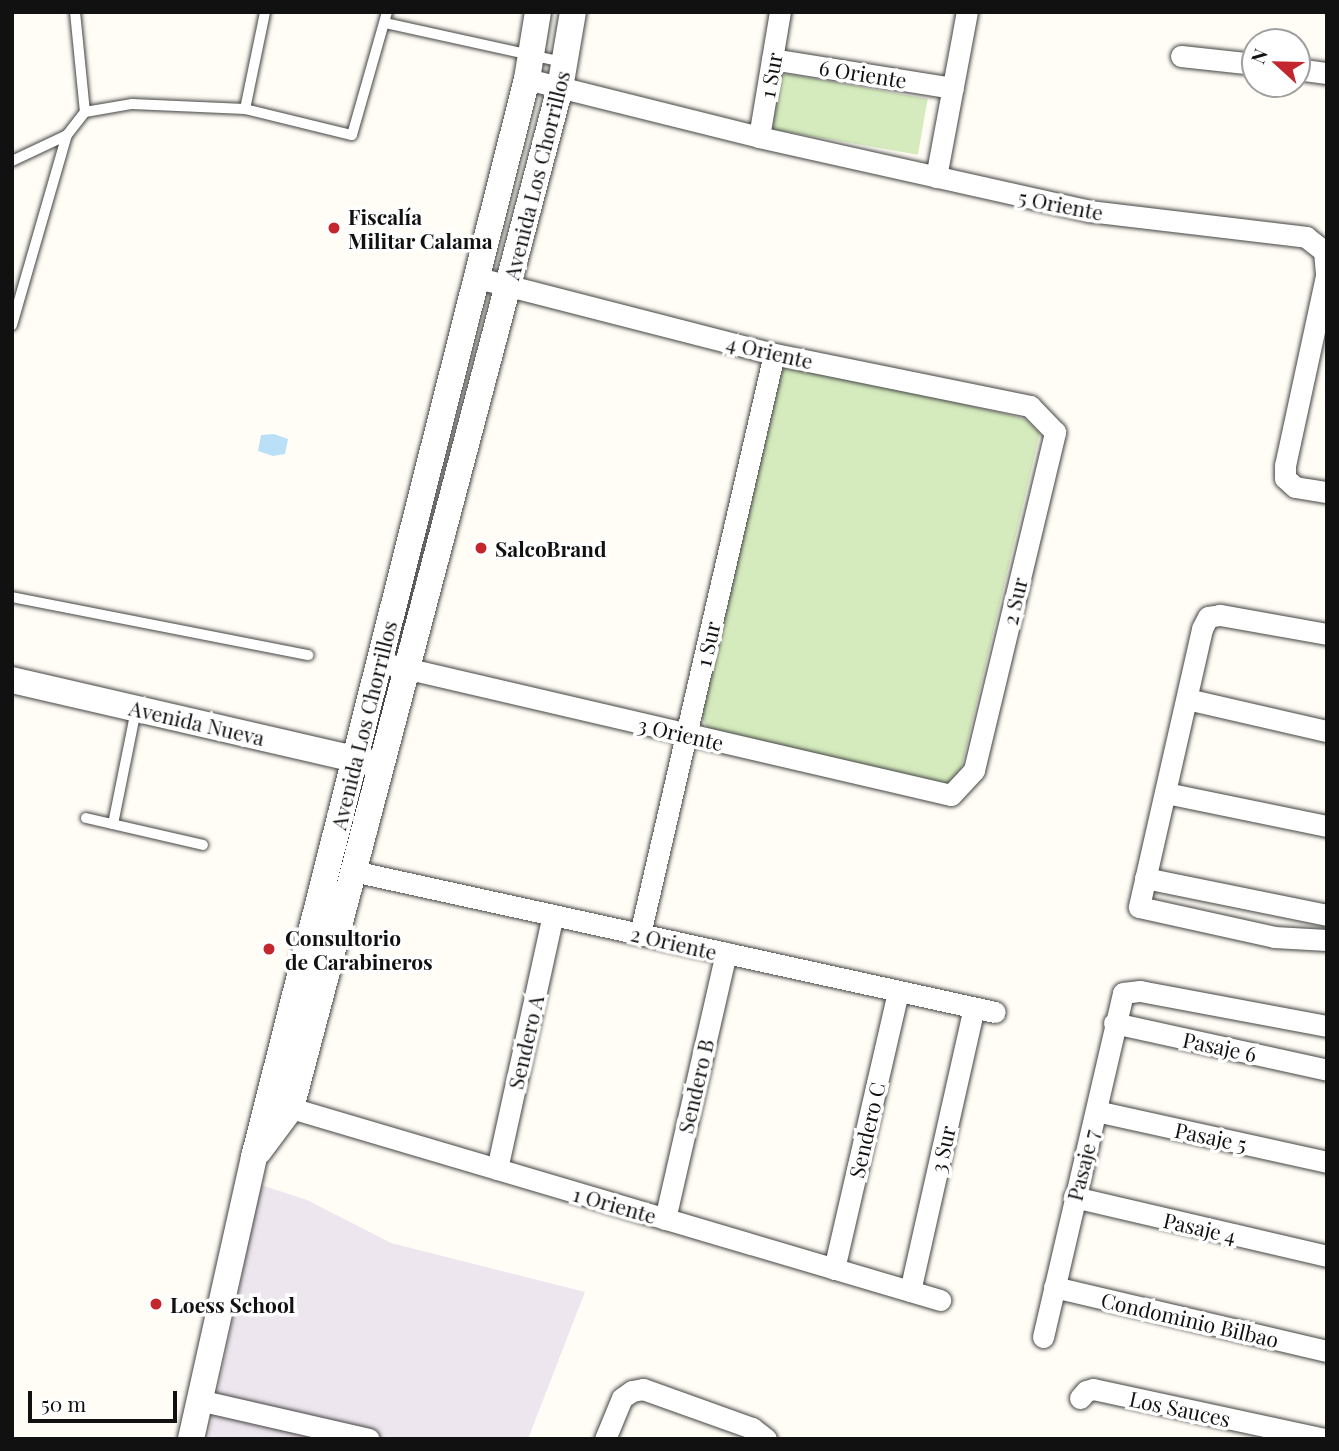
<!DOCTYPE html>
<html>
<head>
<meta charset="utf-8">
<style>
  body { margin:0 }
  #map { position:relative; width:1339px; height:1451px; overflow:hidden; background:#fffdf5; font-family:"Playfair Display",serif }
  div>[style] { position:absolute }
  .industrial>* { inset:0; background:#eee6ef }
  .green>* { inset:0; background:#d5ebbd; transform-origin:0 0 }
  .water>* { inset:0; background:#b9e0f7 }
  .roads { filter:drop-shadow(0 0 2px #444) drop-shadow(0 0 2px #444) }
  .service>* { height:10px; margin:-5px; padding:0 5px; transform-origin:5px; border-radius:5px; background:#fff }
  .minor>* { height:21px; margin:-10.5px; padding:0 10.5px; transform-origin:10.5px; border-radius:10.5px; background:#fff }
  .tertiary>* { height:26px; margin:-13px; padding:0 13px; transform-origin:13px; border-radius:13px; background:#fff }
  .dots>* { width:19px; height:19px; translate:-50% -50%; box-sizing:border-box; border:4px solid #fff; border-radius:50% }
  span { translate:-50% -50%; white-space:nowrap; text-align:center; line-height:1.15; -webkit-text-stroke:7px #fff; paint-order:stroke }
  .street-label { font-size:21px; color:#111 }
  .poi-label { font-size:21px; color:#111; font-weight:700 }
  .left { translate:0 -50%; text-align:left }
  .frame { position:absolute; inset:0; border:14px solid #111; pointer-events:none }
  .north { position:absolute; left:1241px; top:28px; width:70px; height:70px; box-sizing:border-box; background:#fff; border:2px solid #a0a0a0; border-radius:50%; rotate:292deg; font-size:19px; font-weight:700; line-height:28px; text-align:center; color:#111 }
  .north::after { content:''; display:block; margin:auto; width:24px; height:32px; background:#c4262e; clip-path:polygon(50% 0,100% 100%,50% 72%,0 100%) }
  .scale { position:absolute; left:28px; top:1391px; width:149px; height:32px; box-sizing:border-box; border:4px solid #111; border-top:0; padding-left:9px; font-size:21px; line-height:24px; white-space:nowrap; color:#111; -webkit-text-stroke:5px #fff; paint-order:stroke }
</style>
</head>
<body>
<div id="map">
  <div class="industrial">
    <i style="clip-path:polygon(261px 1185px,307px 1200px,391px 1243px,585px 1292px,528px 1439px,208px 1439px)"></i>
  </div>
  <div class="green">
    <i style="left:782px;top:73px;width:148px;height:57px;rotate:10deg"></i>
    <i style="clip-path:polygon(794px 363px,1025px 419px,1040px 433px,961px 769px,950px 784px,708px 729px,700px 714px,781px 370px)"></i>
  </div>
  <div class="water">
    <i style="clip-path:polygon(274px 434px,288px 439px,285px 454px,273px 456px,258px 451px,261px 435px)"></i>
  </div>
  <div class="roads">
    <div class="service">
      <i style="left:75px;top:12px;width:100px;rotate:84.3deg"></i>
      <i style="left:385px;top:23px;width:182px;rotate:12.4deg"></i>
      <i style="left:245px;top:109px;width:110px;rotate:13.7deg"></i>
      <i style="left:352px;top:135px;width:128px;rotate:-74.1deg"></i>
      <i style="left:12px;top:161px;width:61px;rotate:-25.3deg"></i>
      <i style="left:12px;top:325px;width:198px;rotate:-73.9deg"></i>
      <i style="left:67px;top:135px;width:29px;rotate:-52deg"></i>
      <i style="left:85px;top:112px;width:48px;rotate:-9.7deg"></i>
      <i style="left:132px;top:104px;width:113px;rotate:2.5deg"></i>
      <i style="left:245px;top:109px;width:99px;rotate:-78.3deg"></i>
      <i style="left:12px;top:597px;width:302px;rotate:11.1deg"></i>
      <i style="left:86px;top:818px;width:120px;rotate:13deg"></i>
      <i style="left:113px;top:824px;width:116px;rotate:-78.6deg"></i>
    </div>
    <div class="minor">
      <i style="left:1181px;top:56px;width:74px;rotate:6.2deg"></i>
      <i style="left:772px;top:59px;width:183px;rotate:9.1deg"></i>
      <i style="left:1297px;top:69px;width:30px;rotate:8deg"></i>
      <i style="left:527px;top:79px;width:239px;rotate:14deg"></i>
      <i style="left:759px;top:137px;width:338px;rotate:12.6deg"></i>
      <i style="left:1089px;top:211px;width:219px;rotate:6.8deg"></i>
      <i style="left:1306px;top:237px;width:23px;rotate:38deg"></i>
      <i style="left:1324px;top:251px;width:25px;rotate:85deg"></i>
      <i style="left:1326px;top:276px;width:193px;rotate:102.2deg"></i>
      <i style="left:1285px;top:465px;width:13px;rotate:90deg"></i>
      <i style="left:1285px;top:478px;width:13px;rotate:42deg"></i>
      <i style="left:1295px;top:487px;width:32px;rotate:9deg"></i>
      <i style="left:759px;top:137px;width:127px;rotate:-80.5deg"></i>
      <i style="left:936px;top:177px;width:168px;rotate:-79.4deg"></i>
      <i style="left:1327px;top:634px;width:109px;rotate:-169.9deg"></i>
      <i style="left:1220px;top:615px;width:12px;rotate:171deg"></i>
      <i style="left:1208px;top:617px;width:13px;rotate:117deg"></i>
      <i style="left:1202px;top:629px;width:285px;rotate:102.8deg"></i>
      <i style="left:1139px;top:907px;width:138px;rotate:12.5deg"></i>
      <i style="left:1274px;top:937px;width:53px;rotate:3.2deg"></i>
      <i style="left:379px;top:662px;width:587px;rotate:13.09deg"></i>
      <i style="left:951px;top:795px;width:34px;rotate:-47deg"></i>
      <i style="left:974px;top:770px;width:348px;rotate:-76.5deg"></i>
      <i style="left:1055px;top:432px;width:36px;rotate:-134deg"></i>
      <i style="left:1030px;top:406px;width:261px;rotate:-168.5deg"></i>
      <i style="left:774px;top:354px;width:307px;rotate:-165.6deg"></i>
      <i style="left:1187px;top:699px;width:144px;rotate:12.9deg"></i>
      <i style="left:1166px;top:793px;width:164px;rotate:11.6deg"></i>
      <i style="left:353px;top:871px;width:657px;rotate:12.39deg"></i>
      <i style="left:1145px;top:878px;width:186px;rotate:11.5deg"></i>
      <i style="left:640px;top:934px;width:595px;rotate:-76.99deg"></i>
      <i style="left:1114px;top:1023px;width:218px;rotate:12.4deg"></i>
      <i style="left:291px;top:1108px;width:677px;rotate:16.48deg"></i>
      <i style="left:1096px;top:1111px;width:237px;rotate:12.4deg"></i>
      <i style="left:497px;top:1169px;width:260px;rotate:-77.6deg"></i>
      <i style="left:1074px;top:1197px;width:260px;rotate:13.1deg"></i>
      <i style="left:665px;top:1219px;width:273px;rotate:-77.1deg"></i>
      <i style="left:834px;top:1269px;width:285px;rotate:-77deg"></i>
      <i style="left:1054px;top:1287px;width:280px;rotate:13.2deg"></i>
      <i style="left:910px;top:1291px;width:290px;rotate:-77.3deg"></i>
      <i style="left:1043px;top:1337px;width:353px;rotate:-76.9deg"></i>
      <i style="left:1123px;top:993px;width:17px;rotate:-7deg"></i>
      <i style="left:1140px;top:991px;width:190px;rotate:10.6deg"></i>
      <i style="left:1080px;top:1398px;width:9px;rotate:-49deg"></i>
      <i style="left:1086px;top:1391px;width:7px;rotate:-16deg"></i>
      <i style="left:1093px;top:1389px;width:237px;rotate:12.2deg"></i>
      <i style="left:199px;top:1400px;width:174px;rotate:12.9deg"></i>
      <i style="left:605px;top:1439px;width:44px;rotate:-67.5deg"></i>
      <i style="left:622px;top:1398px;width:12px;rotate:-35deg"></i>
      <i style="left:632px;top:1391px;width:11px;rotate:-10deg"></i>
      <i style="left:643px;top:1389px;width:116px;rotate:19.7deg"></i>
      <i style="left:752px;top:1428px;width:18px;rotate:38deg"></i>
    </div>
    <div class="tertiary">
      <i style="left:12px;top:680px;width:369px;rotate:13deg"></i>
      <i style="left:259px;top:1151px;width:54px;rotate:-53.3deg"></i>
      <i style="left:291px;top:1108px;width:1055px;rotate:-75.23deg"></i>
      <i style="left:560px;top:88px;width:77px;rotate:-80.3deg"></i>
      <i style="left:191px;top:1439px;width:289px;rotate:-77.4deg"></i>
      <i style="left:254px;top:1157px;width:1112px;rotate:-75.79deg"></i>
      <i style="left:527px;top:79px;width:68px;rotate:-80.7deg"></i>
    </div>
  </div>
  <div class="dots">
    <i style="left:334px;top:228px;background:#c4262e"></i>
    <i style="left:481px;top:548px;background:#c4262e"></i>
    <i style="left:269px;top:949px;background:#c4262e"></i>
    <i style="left:156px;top:1304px;background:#c4262e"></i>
  </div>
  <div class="street-label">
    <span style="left:863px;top:73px;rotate:9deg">6 Oriente</span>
    <span style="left:770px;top:75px;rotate:-80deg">1 Sur</span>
    <span style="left:536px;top:175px;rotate:-76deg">Avenida Los Chorrillos</span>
    <span style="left:1061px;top:204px;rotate:11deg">5 Oriente</span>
    <span style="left:770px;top:351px;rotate:13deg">4 Oriente</span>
    <span style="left:1014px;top:601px;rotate:-77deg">2 Sur</span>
    <span style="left:707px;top:644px;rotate:-77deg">1 Sur</span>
    <span style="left:197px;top:722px;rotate:13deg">Avenida Nueva</span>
    <span style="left:363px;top:725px;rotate:-76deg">Avenida Los Chorrillos</span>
    <span style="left:681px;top:733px;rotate:13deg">3 Oriente</span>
    <span style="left:674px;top:942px;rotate:13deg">2 Oriente</span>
    <span style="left:525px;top:1042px;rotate:-77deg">Sendero A</span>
    <span style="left:1220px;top:1046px;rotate:12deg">Pasaje 6</span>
    <span style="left:695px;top:1086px;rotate:-77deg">Sendero B</span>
    <span style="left:866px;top:1130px;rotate:-77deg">Sendero C</span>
    <span style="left:1211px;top:1136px;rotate:12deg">Pasaje 5</span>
    <span style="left:942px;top:1149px;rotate:-77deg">3 Sur</span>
    <span style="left:1082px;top:1165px;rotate:-76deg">Pasaje 7</span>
    <span style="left:615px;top:1204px;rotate:16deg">1 Oriente</span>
    <span style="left:1200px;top:1227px;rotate:13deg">Pasaje 4</span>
    <span style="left:1190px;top:1319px;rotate:13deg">Condominio Bilbao</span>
    <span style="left:1180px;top:1408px;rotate:12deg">Los Sauces</span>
  </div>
  <div class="poi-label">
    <span class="left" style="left:348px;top:228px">Fiscalía<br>Militar Calama</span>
    <span class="left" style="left:495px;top:548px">SalcoBrand</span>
    <span class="left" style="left:285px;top:949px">Consultorio<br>de Carabineros</span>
    <span class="left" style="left:170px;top:1304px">Loess School</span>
  </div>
  <div class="frame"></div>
  <div class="north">N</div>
  <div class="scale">50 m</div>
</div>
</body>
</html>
